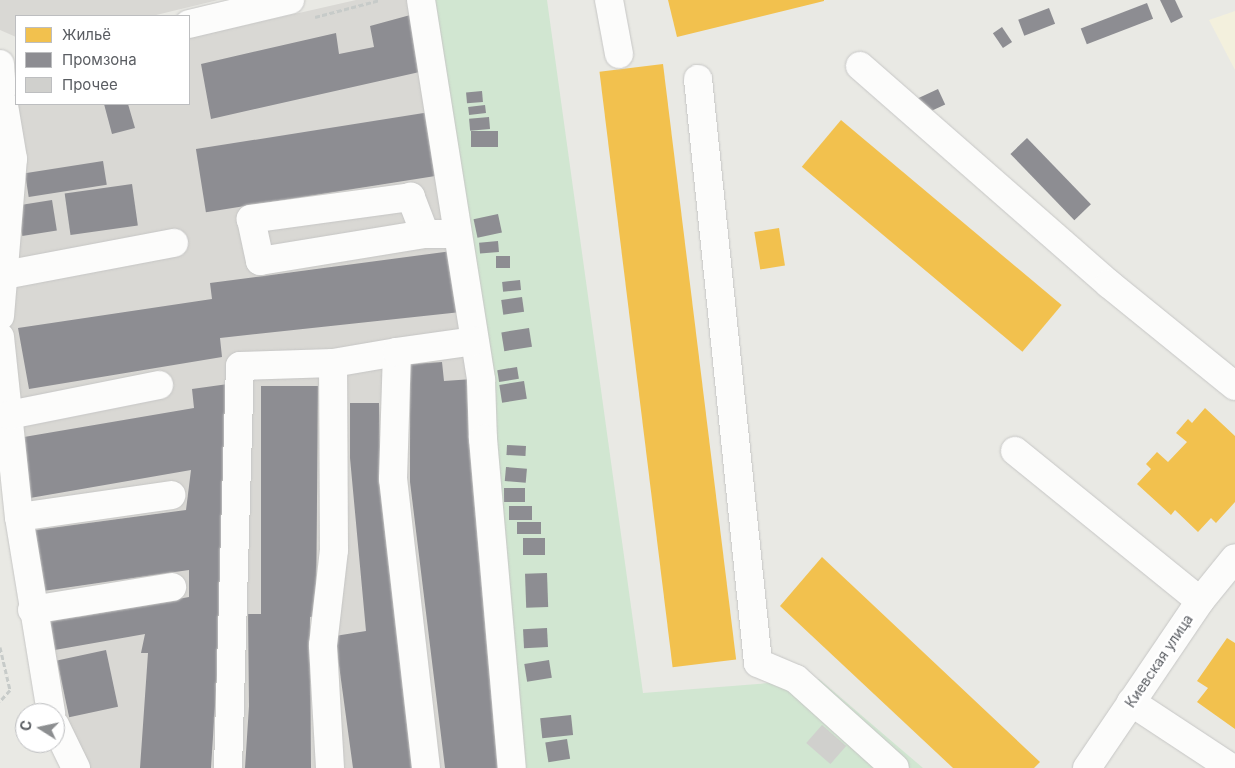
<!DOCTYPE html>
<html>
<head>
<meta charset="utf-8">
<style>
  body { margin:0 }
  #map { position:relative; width:1235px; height:768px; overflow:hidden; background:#e9e9e4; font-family:Inter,sans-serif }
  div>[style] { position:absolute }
  .commercial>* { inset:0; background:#f3f0dd }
  .industrial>* { inset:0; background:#d9d8d4 }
  .green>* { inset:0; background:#d1e6d1 }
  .homes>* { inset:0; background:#f2c14e; transform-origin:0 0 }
  .industry>* { inset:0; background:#8d8d92; transform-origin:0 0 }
  .building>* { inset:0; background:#d0d0cd; transform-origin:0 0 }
  .path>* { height:3px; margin-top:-1.5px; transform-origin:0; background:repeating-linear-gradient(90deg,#c7cbc9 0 5px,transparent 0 7.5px) }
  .roads { filter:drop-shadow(0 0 1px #c6c6c5) drop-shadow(0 0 1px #c6c6c5) }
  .minor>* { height:28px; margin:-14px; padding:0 14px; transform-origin:14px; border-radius:14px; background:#fcfcfb }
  span { translate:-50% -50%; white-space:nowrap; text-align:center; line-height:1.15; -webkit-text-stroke:5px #fff; paint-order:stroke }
  .street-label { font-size:14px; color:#5a5d62 }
  .legend { position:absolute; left:15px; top:15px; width:175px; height:90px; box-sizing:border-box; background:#fff; border:1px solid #bdbec0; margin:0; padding:6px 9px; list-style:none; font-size:15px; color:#5a5d62 }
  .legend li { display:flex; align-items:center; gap:10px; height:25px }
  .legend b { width:25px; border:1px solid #bdbec0 }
  .north { position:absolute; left:15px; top:703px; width:50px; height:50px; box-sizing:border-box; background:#fff; border:1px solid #bdbec0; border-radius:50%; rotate:280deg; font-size:14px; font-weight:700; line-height:20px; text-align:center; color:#5a5d62 }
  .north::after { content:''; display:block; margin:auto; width:18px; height:22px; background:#8c8e90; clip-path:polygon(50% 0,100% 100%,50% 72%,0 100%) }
</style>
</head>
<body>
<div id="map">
  <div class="commercial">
    <i style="clip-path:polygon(1235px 11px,1235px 70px,1209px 20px)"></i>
  </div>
  <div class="industrial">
    <i style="clip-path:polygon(0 0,218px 0,152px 16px,16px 16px,16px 37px,0 30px)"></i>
    <i style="clip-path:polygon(356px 0,410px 0,461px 312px,505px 768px,65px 768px,42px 713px,0 473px,0 189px,9px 89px,16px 83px,16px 104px,189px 104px,189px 38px)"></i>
  </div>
  <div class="green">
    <i style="clip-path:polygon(432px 0,547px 0,643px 693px,819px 679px,923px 768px,523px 768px)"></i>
  </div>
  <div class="homes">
    <i style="clip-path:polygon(668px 0,824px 0,824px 1px,677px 37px)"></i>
    <i style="left:663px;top:64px;width:600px;height:64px;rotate:83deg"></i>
    <i style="left:841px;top:120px;width:288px;height:61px;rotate:40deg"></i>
    <i style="left:779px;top:228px;width:38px;height:25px;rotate:81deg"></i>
    <i style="clip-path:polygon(1205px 408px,1235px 436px,1235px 502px,1216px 523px,1211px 518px,1198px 532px,1175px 510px,1171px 515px,1137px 484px,1151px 469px,1146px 464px,1157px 452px,1168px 462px,1187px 442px,1176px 433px,1188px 419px,1192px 423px)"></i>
    <i style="clip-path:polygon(822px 557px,1040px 762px,1034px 768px,953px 768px,780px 606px)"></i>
    <i style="clip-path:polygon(1227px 638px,1235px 643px,1235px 729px,1197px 702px,1208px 688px,1197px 681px)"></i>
  </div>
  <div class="industry">
    <i style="clip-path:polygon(1160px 0,1175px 0,1183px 17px,1171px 23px)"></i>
    <i style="left:1147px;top:3px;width:17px;height:71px;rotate:69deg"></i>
    <i style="left:1049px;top:8px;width:17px;height:33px;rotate:69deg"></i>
    <i style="clip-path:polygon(414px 14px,424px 71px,211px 119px,201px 64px,336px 33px,339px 54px,374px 47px,370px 26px)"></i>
    <i style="left:1002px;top:27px;width:18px;height:11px;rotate:56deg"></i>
    <i style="left:938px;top:89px;width:17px;height:28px;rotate:65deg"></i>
    <i style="left:482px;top:91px;width:11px;height:16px;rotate:85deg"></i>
    <i style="clip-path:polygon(104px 104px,128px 104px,135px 128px,112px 134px)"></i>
    <i style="left:485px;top:105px;width:8px;height:17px;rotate:83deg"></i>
    <i style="left:430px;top:112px;width:64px;height:237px;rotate:81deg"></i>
    <i style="left:489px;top:117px;width:12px;height:20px;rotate:85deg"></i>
    <i style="left:498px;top:131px;width:16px;height:27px;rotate:90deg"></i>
    <i style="left:1027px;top:138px;width:92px;height:23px;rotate:46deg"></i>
    <i style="left:103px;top:161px;width:24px;height:79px;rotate:81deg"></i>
    <i style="left:132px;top:184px;width:42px;height:68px;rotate:82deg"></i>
    <i style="left:52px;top:200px;width:31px;height:35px;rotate:81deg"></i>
    <i style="left:498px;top:214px;width:19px;height:25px;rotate:78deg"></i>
    <i style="left:498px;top:241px;width:11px;height:19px;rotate:85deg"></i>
    <i style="clip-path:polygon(452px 251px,461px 312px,220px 338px,222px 357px,29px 389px,18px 328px,212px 299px,210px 283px)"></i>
    <i style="left:510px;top:256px;width:12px;height:14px;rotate:90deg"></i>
    <i style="left:520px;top:280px;width:10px;height:18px;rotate:84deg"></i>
    <i style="left:522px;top:297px;width:15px;height:21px;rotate:82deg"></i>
    <i style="left:529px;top:328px;width:19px;height:28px;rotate:81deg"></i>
    <i style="clip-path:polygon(442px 362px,444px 381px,473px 379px,505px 768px,445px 768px,410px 482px,410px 364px)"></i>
    <i style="left:517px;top:367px;width:12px;height:20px;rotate:81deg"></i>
    <i style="left:524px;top:381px;width:18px;height:25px;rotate:81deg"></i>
    <i style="clip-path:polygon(228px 384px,228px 485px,220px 568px,223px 582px,211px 768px,140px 768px,148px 653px,141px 653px,145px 634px,49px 651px,43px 617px,78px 611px,77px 617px,189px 597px,189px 570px,36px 592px,28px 531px,186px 510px,191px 470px,30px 498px,24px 437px,194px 408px,192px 389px)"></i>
    <i style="clip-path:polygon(261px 386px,318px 386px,316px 616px,310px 617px,311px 768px,245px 768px,249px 706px,248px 614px,261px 614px)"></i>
    <i style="clip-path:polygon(350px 403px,379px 403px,380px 458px,415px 768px,353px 768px,335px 636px,366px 631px,350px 458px)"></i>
    <i style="left:507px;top:445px;width:19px;height:10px;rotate:3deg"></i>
    <i style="left:506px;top:467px;width:21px;height:14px;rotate:5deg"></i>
    <i style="left:504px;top:488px;width:21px;height:14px"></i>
    <i style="left:509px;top:506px;width:23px;height:14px"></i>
    <i style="left:517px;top:522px;width:24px;height:12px"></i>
    <i style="left:523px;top:538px;width:22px;height:17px"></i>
    <i style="left:547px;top:573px;width:34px;height:22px;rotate:88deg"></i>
    <i style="left:547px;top:628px;width:19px;height:24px;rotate:87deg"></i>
    <i style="left:106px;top:650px;width:58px;height:50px;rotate:78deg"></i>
    <i style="left:549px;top:660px;width:18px;height:25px;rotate:81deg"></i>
    <i style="left:571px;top:715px;width:20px;height:31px;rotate:84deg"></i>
    <i style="left:567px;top:739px;width:20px;height:22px;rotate:81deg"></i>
  </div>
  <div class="building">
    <i style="left:822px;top:725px;width:32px;height:24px;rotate:41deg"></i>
  </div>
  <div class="path">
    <i style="left:315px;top:17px;width:67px;rotate:-14.7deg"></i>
    <i style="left:0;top:647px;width:44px;rotate:76.9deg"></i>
    <i style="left:10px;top:690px;width:15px;rotate:132deg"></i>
  </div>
  <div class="roads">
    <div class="minor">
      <i style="left:421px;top:0;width:385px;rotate:81deg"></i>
      <i style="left:481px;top:380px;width:59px;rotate:88.1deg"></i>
      <i style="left:483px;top:439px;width:330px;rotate:85deg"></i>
      <i style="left:609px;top:0;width:55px;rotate:79.5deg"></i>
      <i style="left:189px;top:24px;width:104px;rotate:-13.4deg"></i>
      <i style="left:0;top:64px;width:26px;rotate:86deg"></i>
      <i style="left:860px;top:66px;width:331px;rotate:41.2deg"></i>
      <i style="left:1109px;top:284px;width:162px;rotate:39deg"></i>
      <i style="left:698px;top:79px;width:587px;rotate:84.13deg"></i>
      <i style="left:758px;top:663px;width:41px;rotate:22.8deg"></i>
      <i style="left:796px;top:679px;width:133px;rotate:42deg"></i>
      <i style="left:425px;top:234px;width:40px;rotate:-111deg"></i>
      <i style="left:411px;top:197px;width:162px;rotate:172.2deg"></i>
      <i style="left:251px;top:219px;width:43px;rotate:77.9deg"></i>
      <i style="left:260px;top:261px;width:167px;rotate:-9.3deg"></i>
      <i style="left:425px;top:234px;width:32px"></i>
      <i style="left:4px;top:275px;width:173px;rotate:-10.7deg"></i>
      <i style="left:0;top:316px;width:158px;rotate:-85.3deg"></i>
      <i style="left:13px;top:159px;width:55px;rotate:-99.5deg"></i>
      <i style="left:0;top:337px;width:181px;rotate:84deg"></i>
      <i style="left:19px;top:517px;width:199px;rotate:80.7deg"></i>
      <i style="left:9px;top:415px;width:153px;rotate:-11.3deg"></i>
      <i style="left:1015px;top:451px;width:238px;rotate:39deg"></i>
      <i style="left:19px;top:517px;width:154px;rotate:-8.2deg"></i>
      <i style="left:32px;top:610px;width:142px;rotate:-9.3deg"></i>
      <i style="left:1131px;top:702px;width:120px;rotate:33.4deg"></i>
      <i style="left:55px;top:725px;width:48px;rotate:64deg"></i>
      <i style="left:228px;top:768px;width:402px;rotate:-88.3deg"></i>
      <i style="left:240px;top:366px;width:93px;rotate:-1.8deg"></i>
      <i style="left:333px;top:363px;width:65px;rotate:-9.8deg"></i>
      <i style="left:330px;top:768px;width:123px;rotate:-93.3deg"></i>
      <i style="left:323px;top:645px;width:96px;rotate:-83.4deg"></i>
      <i style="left:334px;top:550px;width:187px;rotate:-90.3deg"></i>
      <i style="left:426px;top:768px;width:291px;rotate:-96.5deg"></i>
      <i style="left:393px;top:479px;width:127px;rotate:-88.2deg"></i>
      <i style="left:397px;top:352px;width:78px;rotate:-8.1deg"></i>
      <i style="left:1087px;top:768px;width:202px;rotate:-55.9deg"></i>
      <i style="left:1200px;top:601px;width:55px;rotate:-50.9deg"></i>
    </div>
  </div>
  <div class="street-label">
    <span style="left:1159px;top:661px;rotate:-56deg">Киевская улица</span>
  </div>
  <ul class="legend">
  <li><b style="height:14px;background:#f2c14e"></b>Жильё</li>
  <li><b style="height:14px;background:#8d8d92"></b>Промзона</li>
  <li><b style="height:14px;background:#d0d0cd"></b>Прочее</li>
  </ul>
  <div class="north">С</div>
</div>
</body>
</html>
